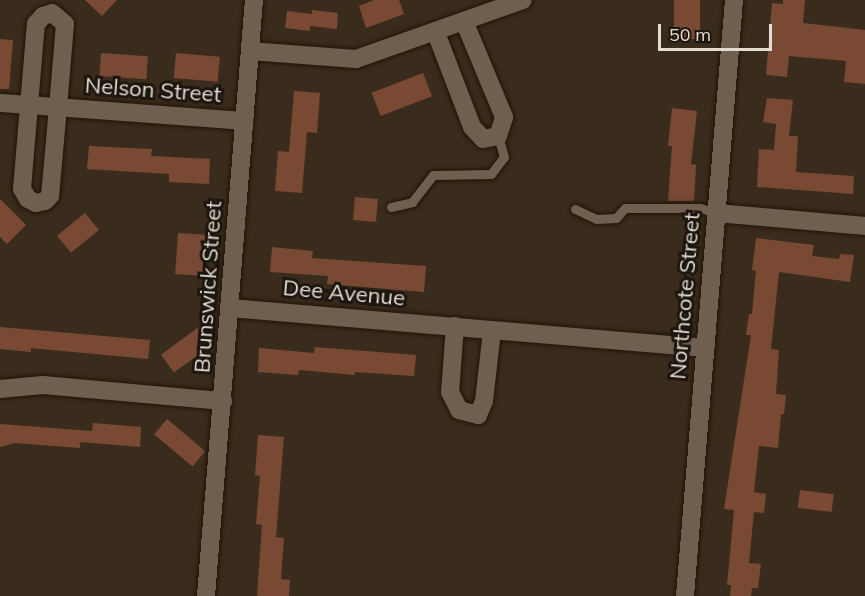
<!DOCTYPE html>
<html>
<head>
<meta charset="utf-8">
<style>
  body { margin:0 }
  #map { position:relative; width:865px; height:596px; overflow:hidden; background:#3a2c1d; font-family:Mulish,sans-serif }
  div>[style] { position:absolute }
  .building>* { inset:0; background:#7a4933; transform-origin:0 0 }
  .roads { filter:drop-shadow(0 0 2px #211406) drop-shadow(0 0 2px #211406) }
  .lane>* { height:9px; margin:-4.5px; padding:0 4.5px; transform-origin:4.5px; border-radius:4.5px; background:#6f5f4f }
  .street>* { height:18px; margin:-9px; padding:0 9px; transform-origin:9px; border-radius:9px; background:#6f5f4f }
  span { translate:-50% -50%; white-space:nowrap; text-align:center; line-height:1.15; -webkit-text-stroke:6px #1c160f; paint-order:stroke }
  .street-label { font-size:22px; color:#e4dbd1 }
  .scale { position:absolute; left:658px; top:24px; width:114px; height:27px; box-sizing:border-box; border:3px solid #e4dbd1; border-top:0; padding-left:8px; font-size:18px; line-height:21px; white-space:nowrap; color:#e4dbd1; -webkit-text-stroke:4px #1c160f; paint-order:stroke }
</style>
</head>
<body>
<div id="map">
  <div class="building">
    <i style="clip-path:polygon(85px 0,117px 0,102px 16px)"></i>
    <i style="clip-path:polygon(374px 0,399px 0,404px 14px,366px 28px,359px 6px)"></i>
    <i style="left:674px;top:0;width:26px;height:39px"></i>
    <i style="clip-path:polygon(783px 0,805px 0,803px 23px,865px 30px,865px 84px,844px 82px,846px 61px,789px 56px,787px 77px,766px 75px,772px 3px,783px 4px)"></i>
    <i style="clip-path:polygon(312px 10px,338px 13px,337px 29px,310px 26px,310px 31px,285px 28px,287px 11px,312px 14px)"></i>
    <i style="clip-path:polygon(0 39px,13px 40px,9px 89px,0 89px)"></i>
    <i style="left:101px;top:53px;width:47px;height:23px;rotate:4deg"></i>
    <i style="left:176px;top:53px;width:44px;height:25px;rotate:5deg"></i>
    <i style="left:423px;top:73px;width:25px;height:55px;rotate:69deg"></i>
    <i style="clip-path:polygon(294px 91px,320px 93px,317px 133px,307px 132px,302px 193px,275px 191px,278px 151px,289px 152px)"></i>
    <i style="clip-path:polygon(767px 98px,793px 100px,789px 136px,798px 136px,796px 172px,854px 176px,853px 194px,757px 187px,759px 149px,774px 150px,776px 124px,763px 122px)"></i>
    <i style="clip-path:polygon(672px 108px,697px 111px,691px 164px,696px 165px,694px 201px,668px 201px,672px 146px,668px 146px)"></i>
    <i style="clip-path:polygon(89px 146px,152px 149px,151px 156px,210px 159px,209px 184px,169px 182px,169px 174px,87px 169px)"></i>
    <i style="left:355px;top:197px;width:23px;height:23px;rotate:5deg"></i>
    <i style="clip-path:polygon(0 199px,26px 225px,7px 244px,0 237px)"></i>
    <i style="left:85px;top:213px;width:22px;height:36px;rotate:51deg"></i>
    <i style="left:178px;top:233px;width:30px;height:41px;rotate:4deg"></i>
    <i style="clip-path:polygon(756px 238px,814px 245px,812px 256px,839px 259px,840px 254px,854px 255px,850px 282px,779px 272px,771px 349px,779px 350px,776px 394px,786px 395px,784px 414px,781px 414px,778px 448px,759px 446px,754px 492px,766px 494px,764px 513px,754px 512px,749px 563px,761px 564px,758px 588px,752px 588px,751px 596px,730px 596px,731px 585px,727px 585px,734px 510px,724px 509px,751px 335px,746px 335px,749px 314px,752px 314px,756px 271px,752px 270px)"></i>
    <i style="clip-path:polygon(272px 247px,313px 251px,312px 258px,426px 266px,424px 292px,327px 284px,328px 276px,270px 272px)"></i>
    <i style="clip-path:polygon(0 327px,150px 340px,148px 359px,31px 348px,31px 352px,0 349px)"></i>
    <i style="left:199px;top:327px;width:22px;height:47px;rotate:54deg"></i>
    <i style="clip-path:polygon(315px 347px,416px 355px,414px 376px,355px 372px,355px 375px,299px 370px,298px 375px,258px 372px,259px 348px,314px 353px)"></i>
    <i style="left:167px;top:419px;width:50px;height:20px;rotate:40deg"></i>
    <i style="clip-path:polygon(93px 423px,141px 427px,140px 447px,80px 442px,80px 448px,15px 443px,0 447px,0 424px,92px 431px)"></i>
    <i style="clip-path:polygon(258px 435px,284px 437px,276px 537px,284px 538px,281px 579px,290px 580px,289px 596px,257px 596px,262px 525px,256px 524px,260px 476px,255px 475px)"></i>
    <i style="left:800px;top:490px;width:34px;height:18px;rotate:7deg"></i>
  </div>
  <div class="roads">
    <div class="lane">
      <i style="left:391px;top:207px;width:22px;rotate:-13deg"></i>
      <i style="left:412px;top:202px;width:34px;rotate:-52deg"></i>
      <i style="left:433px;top:175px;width:58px;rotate:-1deg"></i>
      <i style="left:491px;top:174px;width:21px;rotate:-53deg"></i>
      <i style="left:504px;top:157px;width:22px;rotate:-106deg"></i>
      <i style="left:575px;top:209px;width:23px;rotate:25deg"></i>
      <i style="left:596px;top:219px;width:20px;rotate:-3deg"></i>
      <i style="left:616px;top:218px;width:13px;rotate:-48deg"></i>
      <i style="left:625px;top:208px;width:75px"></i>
      <i style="left:700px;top:208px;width:18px;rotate:16deg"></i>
    </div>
    <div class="street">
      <i style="left:52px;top:13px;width:17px;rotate:40deg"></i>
      <i style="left:65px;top:24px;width:83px;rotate:94.8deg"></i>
      <i style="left:58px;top:107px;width:89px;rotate:95.1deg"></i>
      <i style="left:50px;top:196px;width:7px;rotate:135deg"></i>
      <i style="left:45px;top:201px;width:9px;rotate:167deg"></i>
      <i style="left:36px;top:203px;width:9px;rotate:-153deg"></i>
      <i style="left:28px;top:199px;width:12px;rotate:-121deg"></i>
      <i style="left:22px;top:189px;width:166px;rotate:-85.2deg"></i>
      <i style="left:36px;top:24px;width:11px;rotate:-49deg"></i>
      <i style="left:43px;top:16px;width:9px;rotate:-18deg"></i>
      <i style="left:436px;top:33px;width:101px;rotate:69deg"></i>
      <i style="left:472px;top:127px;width:16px;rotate:47deg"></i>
      <i style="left:483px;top:139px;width:15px;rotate:-11deg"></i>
      <i style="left:498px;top:136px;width:20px;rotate:-72deg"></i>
      <i style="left:504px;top:117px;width:104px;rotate:-112.6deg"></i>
      <i style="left:250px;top:51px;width:106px;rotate:4.3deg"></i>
      <i style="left:356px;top:59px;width:177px;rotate:-19.5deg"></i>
      <i style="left:0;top:103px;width:245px;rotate:4.2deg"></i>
      <i style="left:717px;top:213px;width:149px;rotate:5deg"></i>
      <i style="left:230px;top:308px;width:477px;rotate:4.8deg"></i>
      <i style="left:455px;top:326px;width:66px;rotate:94.3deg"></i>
      <i style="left:450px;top:392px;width:20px;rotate:63deg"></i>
      <i style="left:459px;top:410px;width:20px;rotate:15deg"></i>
      <i style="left:478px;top:415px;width:15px;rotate:-67deg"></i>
      <i style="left:484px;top:401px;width:70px;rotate:-83.5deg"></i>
      <i style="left:0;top:389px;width:43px;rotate:-5.3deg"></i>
      <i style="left:43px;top:385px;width:181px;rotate:5.1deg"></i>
      <i style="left:206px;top:596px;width:598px;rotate:-85.4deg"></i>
      <i style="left:685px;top:596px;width:598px;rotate:-85.3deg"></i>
    </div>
  </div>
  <div class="street-label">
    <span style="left:153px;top:90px;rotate:4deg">Nelson Street</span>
    <span style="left:208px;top:287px;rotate:-86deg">Brunswick Street</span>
    <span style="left:344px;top:293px;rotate:5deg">Dee Avenue</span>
    <span style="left:685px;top:296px;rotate:-85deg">Northcote Street</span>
  </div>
  <div class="scale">50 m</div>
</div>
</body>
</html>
